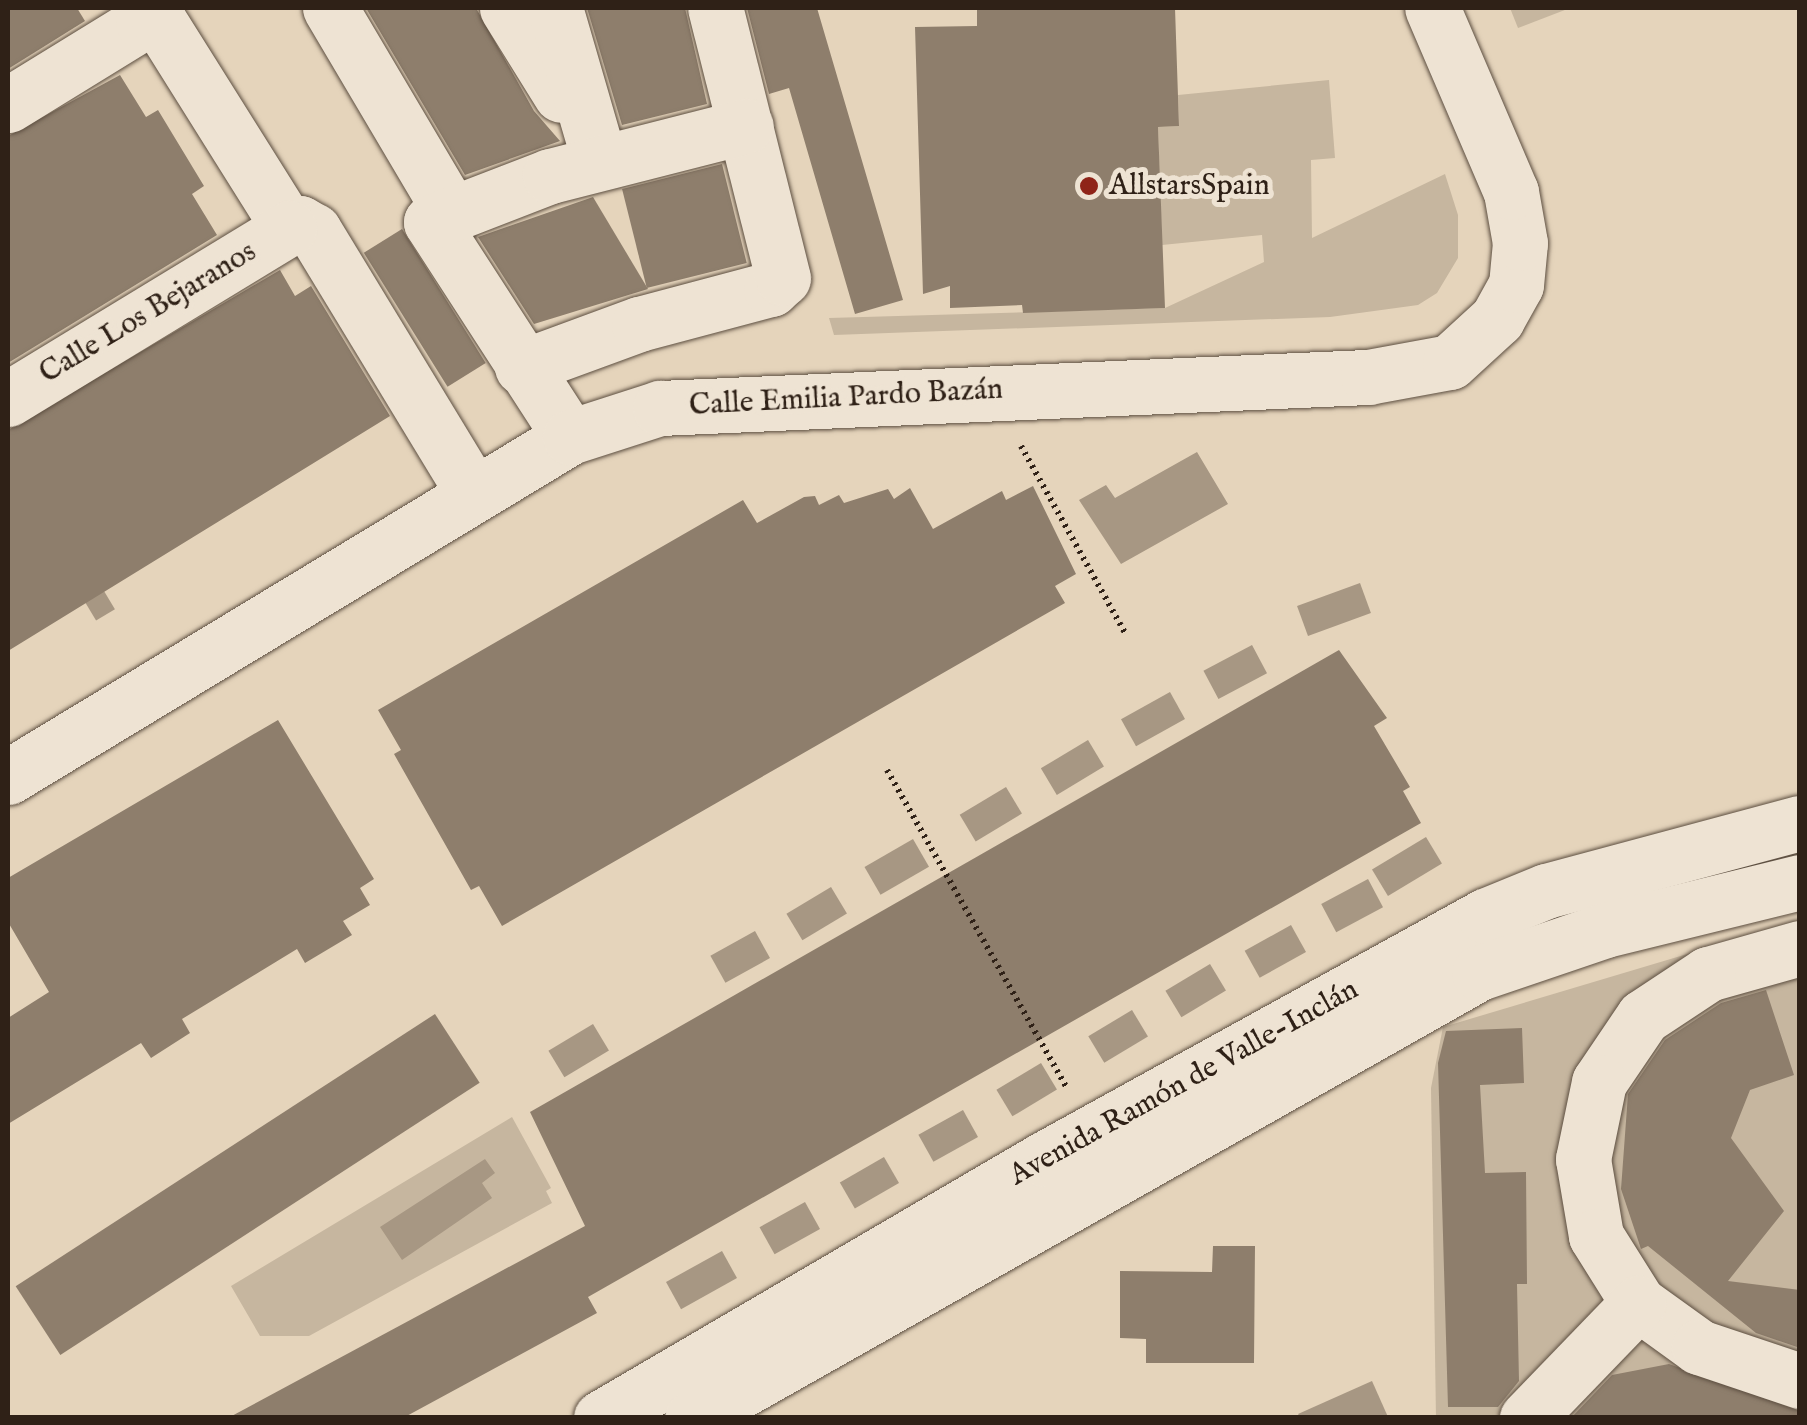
<!DOCTYPE html>
<html>
<head>
<meta charset="utf-8">
<style>
  body { margin:0 }
  #map { position:relative; width:1807px; height:1425px; overflow:hidden; background:#e5d4bb; font-family:"IM FELL English",serif }
  div>[style] { position:absolute }
  .green>* { inset:0; background:#c6b69f }
  .water>* { inset:0; background:#a79783; transform-origin:0 0 }
  .building>* { inset:0; background:#8e7e6c; transform-origin:0 0 }
  .path>* { height:6px; margin-top:-3px; transform-origin:0; background:repeating-linear-gradient(90deg,#2f2117 0 2.5px,transparent 0 7.5px) }
  .roads { filter:drop-shadow(0 0 2px #5c4e40) drop-shadow(0 0 2px #5c4e40) }
  .minor>* { height:55px; margin:-27.5px; padding:0 27.5px; transform-origin:27.5px; border-radius:27.5px; background:#eee3d3 }
  .dots>* { width:28px; height:28px; translate:-50% -50%; box-sizing:border-box; border:5px solid #eee3d3; border-radius:50% }
  span { translate:-50% -50%; white-space:nowrap; text-align:center; line-height:1.15; -webkit-text-stroke:10px #eee3d3; paint-order:stroke }
  .poi-label { font-size:30px; color:#2f2117 }
  .left { translate:0 -50%; text-align:left }
  .street-label { font-size:30px; color:#2f2117 }
  .frame { position:absolute; inset:0; border:10px solid #2f2117; pointer-events:none }
</style>
</head>
<body>
<div id="map">
  <div class="green">
    <i style="clip-path:polygon(1510px 8px,1570px 8px,1518px 28px)"></i>
    <i style="clip-path:polygon(1329px 80px,1335px 158px,1311px 160px,1312px 238px,1445px 174px,1458px 215px,1458px 258px,1437px 293px,1418px 305px,1330px 317px,834px 335px,829px 318px,1165px 308px,1264px 262px,1262px 235px,1162px 245px,1158px 127px,1179px 126px,1178px 95px)"></i>
    <i style="clip-path:polygon(1799px 928px,1799px 1417px,1436px 1418px,1431px 1088px,1443px 1027px,1694px 952px)"></i>
    <i style="clip-path:polygon(512px 1117px,551px 1188px,546px 1191px,552px 1203px,309px 1336px,260px 1336px,231px 1286px)"></i>
  </div>
  <div class="water">
    <i style="clip-path:polygon(1197px 452px,1228px 504px,1121px 564px,1079px 500px,1106px 485px,1115px 498px)"></i>
    <i style="left:83px;top:556px;width:62px;height:22px;rotate:59deg"></i>
    <i style="left:1360px;top:583px;width:32px;height:67px;rotate:70deg"></i>
    <i style="left:1252px;top:645px;width:32px;height:55px;rotate:62deg"></i>
    <i style="left:1170px;top:692px;width:31px;height:56px;rotate:61deg"></i>
    <i style="left:1088px;top:740px;width:31px;height:55px;rotate:59deg"></i>
    <i style="left:1006px;top:787px;width:31px;height:54px;rotate:59deg"></i>
    <i style="left:1426px;top:837px;width:31px;height:63px;rotate:59deg"></i>
    <i style="left:913px;top:839px;width:32px;height:56px;rotate:60deg"></i>
    <i style="left:1368px;top:879px;width:32px;height:53px;rotate:62deg"></i>
    <i style="left:831px;top:887px;width:31px;height:52px;rotate:59deg"></i>
    <i style="left:1291px;top:925px;width:31px;height:53px;rotate:61deg"></i>
    <i style="left:755px;top:931px;width:31px;height:51px;rotate:61deg"></i>
    <i style="left:1210px;top:964px;width:31px;height:52px;rotate:59deg"></i>
    <i style="left:1132px;top:1010px;width:31px;height:51px;rotate:59deg"></i>
    <i style="left:593px;top:1024px;width:31px;height:52px;rotate:59deg"></i>
    <i style="left:1041px;top:1063px;width:31px;height:52px;rotate:59deg"></i>
    <i style="left:963px;top:1110px;width:31px;height:51px;rotate:61deg"></i>
    <i style="left:884px;top:1157px;width:30px;height:51px;rotate:60deg"></i>
    <i style="clip-path:polygon(485px 1159px,495px 1173px,482px 1183px,492px 1198px,402px 1260px,380px 1227px)"></i>
    <i style="left:805px;top:1202px;width:31px;height:52px;rotate:61deg"></i>
    <i style="left:722px;top:1251px;width:31px;height:64px;rotate:61deg"></i>
    <i style="clip-path:polygon(1372px 1381px,1388px 1417px,1300px 1417px,1298px 1414px)"></i>
  </div>
  <div class="building">
    <i style="clip-path:polygon(8px 8px,77px 8px,85px 21px,8px 69px)"></i>
    <i style="clip-path:polygon(366px 8px,476px 8px,534px 111px,560px 141px,465px 175px)"></i>
    <i style="clip-path:polygon(587px 8px,685px 8px,707px 104px,622px 125px)"></i>
    <i style="clip-path:polygon(747px 8px,817px 8px,903px 300px,855px 314px,789px 88px,769px 94px)"></i>
    <i style="clip-path:polygon(977px 8px,1175px 8px,1179px 126px,1158px 127px,1165px 308px,1023px 313px,1022px 305px,950px 308px,950px 286px,923px 294px,915px 27px,977px 26px)"></i>
    <i style="clip-path:polygon(120px 75px,146px 117px,158px 110px,204px 186px,192px 194px,217px 235px,8px 363px,8px 136px)"></i>
    <i style="left:722px;top:164px;width:102px;height:103px;rotate:76deg"></i>
    <i style="clip-path:polygon(593px 197px,648px 289px,534px 324px,478px 237px)"></i>
    <i style="left:402px;top:229px;width:158px;height:45px;rotate:58deg"></i>
    <i style="clip-path:polygon(280px 270px,295px 296px,311px 286px,390px 416px,8px 651px,8px 430px)"></i>
    <i style="clip-path:polygon(1033px 486px,1076px 574px,1055px 586px,1065px 603px,502px 926px,479px 886px,471px 890px,394px 754px,401px 750px,378px 710px,743px 500px,757px 523px,804px 497px,815px 496px,819px 505px,839px 495px,844px 503px,888px 489px,894px 499px,910px 488px,933px 529px,1002px 491px,1006px 500px)"></i>
    <i style="clip-path:polygon(1339px 650px,1387px 718px,1374px 726px,1410px 787px,1403px 791px,1421px 823px,588px 1297px,597px 1313px,403px 1418px,228px 1418px,585px 1226px,530px 1112px)"></i>
    <i style="clip-path:polygon(278px 720px,374px 879px,360px 888px,370px 905px,343px 921px,352px 935px,305px 963px,297px 949px,182px 1019px,190px 1033px,151px 1058px,141px 1043px,8px 1124px,8px 1018px,49px 992px,8px 922px,8px 878px)"></i>
    <i style="clip-path:polygon(1766px 990px,1794px 1075px,1750px 1090px,1731px 1138px,1784px 1211px,1728px 1281px,1800px 1290px,1800px 1348px,1756px 1333px,1648px 1246px,1641px 1249px,1621px 1189px,1628px 1094px,1665px 1040px,1721px 1003px)"></i>
    <i style="left:435px;top:1014px;width:82px;height:500px;rotate:57deg"></i>
    <i style="clip-path:polygon(1522px 1028px,1524px 1083px,1480px 1085px,1485px 1173px,1526px 1172px,1527px 1284px,1517px 1284px,1519px 1381px,1498px 1407px,1448px 1407px,1438px 1063px,1446px 1031px)"></i>
    <i style="clip-path:polygon(1213px 1246px,1255px 1246px,1254px 1363px,1146px 1363px,1146px 1339px,1120px 1338px,1120px 1271px,1212px 1272px)"></i>
    <i style="clip-path:polygon(1669px 1364px,1800px 1411px,1800px 1418px,1571px 1418px,1612px 1375px)"></i>
  </div>
  <div class="path">
    <i style="left:1021px;top:446px;width:214px;rotate:60.9deg"></i>
    <i style="left:887px;top:770px;width:365px;rotate:60.5deg"></i>
  </div>
  <div class="roads">
    <div class="minor">
      <i style="left:330px;top:8px;width:238px;rotate:59.4deg"></i>
      <i style="left:507px;top:8px;width:102px;rotate:58.2deg"></i>
      <i style="left:555px;top:8px;width:161px;rotate:73.8deg"></i>
      <i style="left:8px;top:105px;width:158px;rotate:-31.6deg"></i>
      <i style="left:143px;top:22px;width:16px;rotate:-4deg"></i>
      <i style="left:159px;top:21px;width:244px;rotate:57.9deg"></i>
      <i style="left:289px;top:228px;width:12px;rotate:-24deg"></i>
      <i style="left:300px;top:223px;width:16px;rotate:30deg"></i>
      <i style="left:314px;top:231px;width:308px;rotate:58.7deg"></i>
      <i style="left:522px;top:367px;width:125px;rotate:-20.2deg"></i>
      <i style="left:639px;top:324px;width:137px;rotate:-14.9deg"></i>
      <i style="left:771px;top:289px;width:16px;rotate:-43deg"></i>
      <i style="left:783px;top:278px;width:278px;rotate:-104.1deg"></i>
      <i style="left:8px;top:399px;width:329px;rotate:-31.3deg"></i>
      <i style="left:570px;top:437px;width:256px;rotate:-122.9deg"></i>
      <i style="left:431px;top:222px;width:128px;rotate:-21.1deg"></i>
      <i style="left:550px;top:176px;width:202px;rotate:-14.3deg"></i>
      <i style="left:8px;top:777px;width:657px;rotate:-31.17deg"></i>
      <i style="left:570px;top:437px;width:95px;rotate:-17.9deg"></i>
      <i style="left:660px;top:408px;width:709px;rotate:-2.51deg"></i>
      <i style="left:1368px;top:377px;width:83px;rotate:-10.4deg"></i>
      <i style="left:1450px;top:362px;width:64px;rotate:-42.5deg"></i>
      <i style="left:1497px;top:319px;width:39px;rotate:-61deg"></i>
      <i style="left:1516px;top:285px;width:42px;rotate:-84.6deg"></i>
      <i style="left:1520px;top:243px;width:52px;rotate:-100deg"></i>
      <i style="left:1511px;top:192px;width:200px;rotate:-113.2deg"></i>
      <i style="left:1800px;top:948px;width:96px;rotate:164.2deg"></i>
      <i style="left:1708px;top:974px;width:78px;rotate:146.5deg"></i>
      <i style="left:1643px;top:1017px;width:78px;rotate:124.1deg"></i>
      <i style="left:1599px;top:1082px;width:79px;rotate:101.7deg"></i>
      <i style="left:1583px;top:1159px;width:78px;rotate:80.4deg"></i>
      <i style="left:1596px;top:1236px;width:79px;rotate:57.9deg"></i>
      <i style="left:1638px;top:1303px;width:75px;rotate:35.8deg"></i>
      <i style="left:1699px;top:1347px;width:107px;rotate:18.6deg"></i>
      <i style="left:601px;top:1418px;width:513px;rotate:-30.31deg"></i>
      <i style="left:1044px;top:1159px;width:504px;rotate:-28.86deg"></i>
      <i style="left:1485px;top:916px;width:66px;rotate:-22.3deg"></i>
      <i style="left:1546px;top:891px;width:263px;rotate:-15deg"></i>
      <i style="left:692px;top:1418px;width:904px;rotate:-29.49deg"></i>
      <i style="left:1479px;top:973px;width:133px;rotate:-18.8deg"></i>
      <i style="left:1605px;top:930px;width:201px;rotate:-13.8deg"></i>
      <i style="left:1527px;top:1418px;width:160px;rotate:-46deg"></i>
    </div>
  </div>
  <div class="dots">
    <i style="left:1089px;top:186px;background:#8f2418"></i>
  </div>
  <div class="poi-label">
    <span class="left" style="left:1109px;top:186px">AllstarsSpain</span>
  </div>
  <div class="street-label">
    <span style="left:148px;top:313px;rotate:-31deg">Calle Los Bejaranos</span>
    <span style="left:846px;top:398px;rotate:-3deg">Calle Emilia Pardo Bazán</span>
    <span style="left:1184px;top:1083px;rotate:-29deg">Avenida Ramón de Valle-Inclán</span>
  </div>
  <div class="frame"></div>
</div>
</body>
</html>
